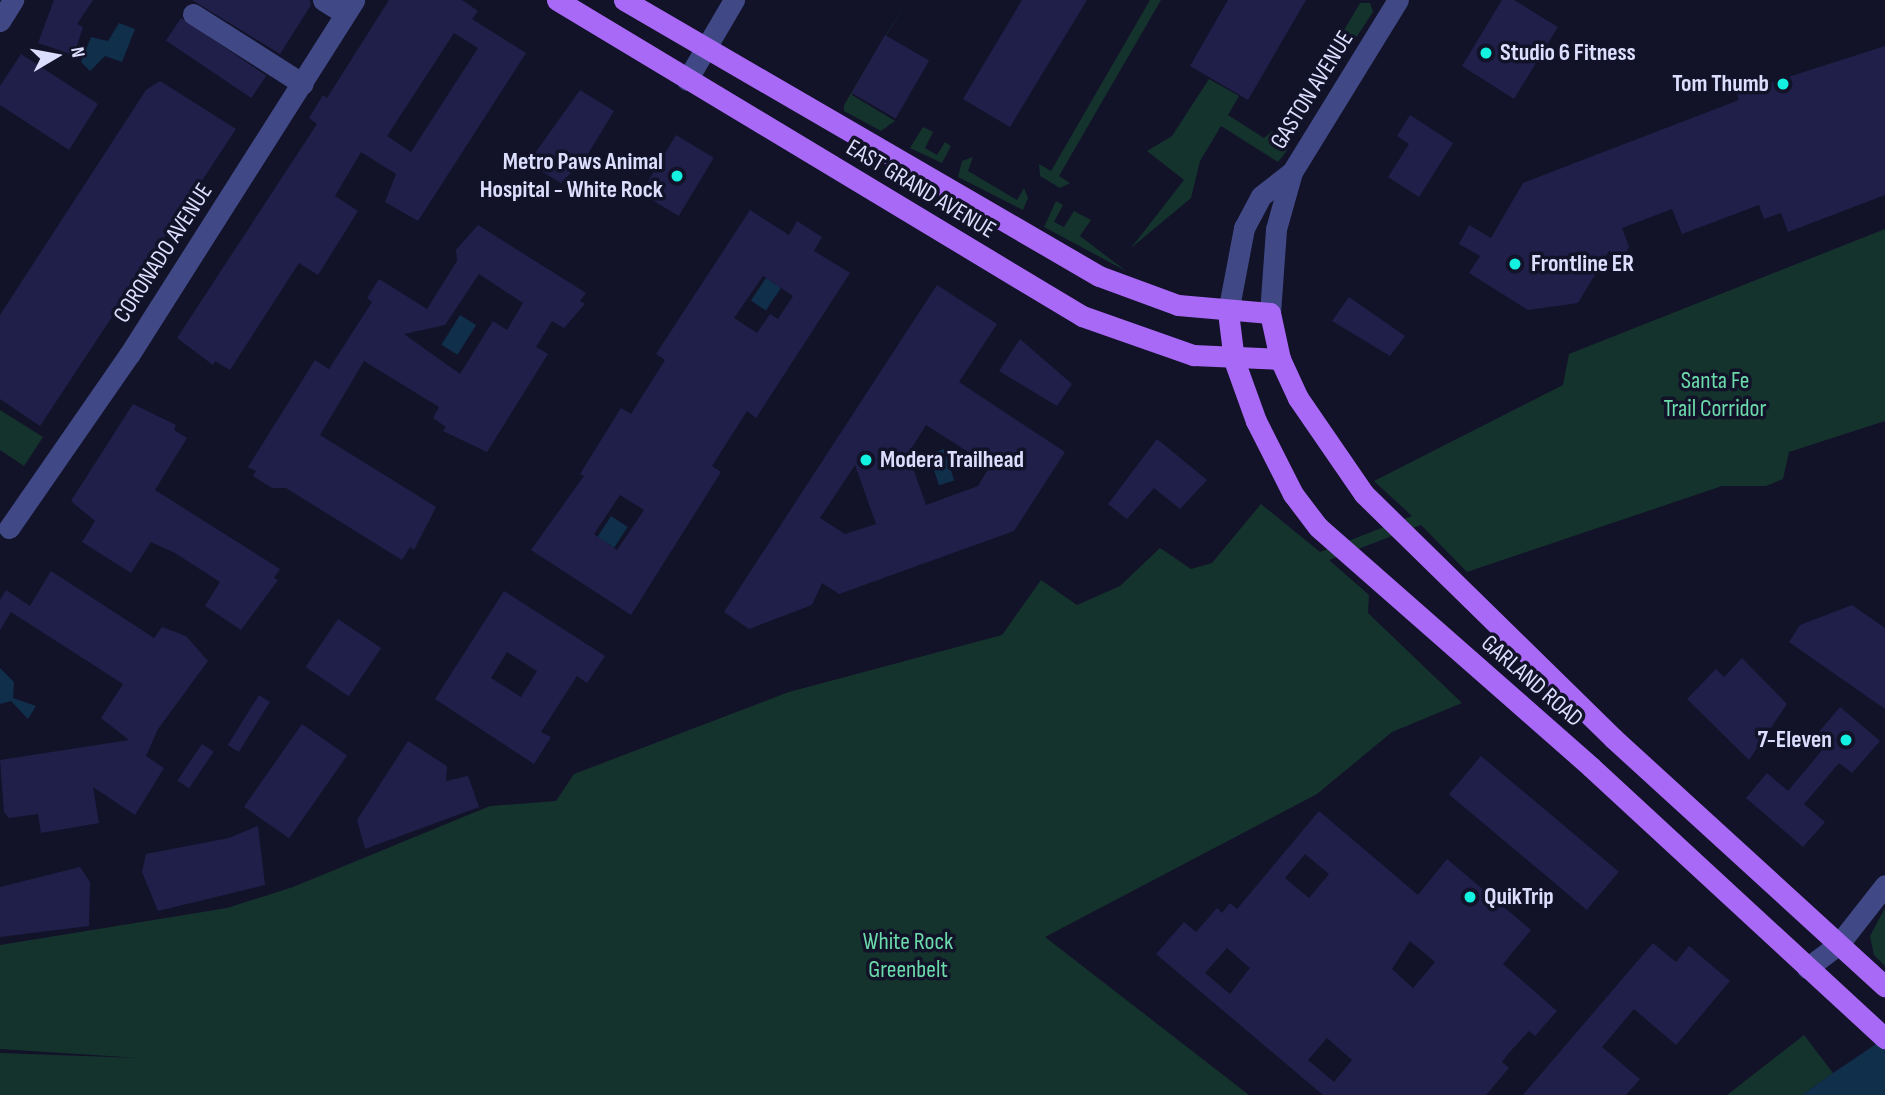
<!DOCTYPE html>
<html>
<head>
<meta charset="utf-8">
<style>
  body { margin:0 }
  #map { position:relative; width:1885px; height:1095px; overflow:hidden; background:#121229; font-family:"Sofia Sans Condensed",sans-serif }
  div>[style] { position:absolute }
  .green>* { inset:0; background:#15332d }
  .water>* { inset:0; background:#102f4a; transform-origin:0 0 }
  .building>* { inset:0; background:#201f49; transform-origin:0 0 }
  .minor>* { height:21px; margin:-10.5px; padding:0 10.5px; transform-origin:10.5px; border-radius:10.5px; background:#404985 }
  .major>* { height:21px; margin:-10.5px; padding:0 10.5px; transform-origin:10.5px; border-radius:10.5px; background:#a969f7 }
  .dots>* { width:19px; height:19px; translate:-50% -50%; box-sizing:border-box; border:4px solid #121229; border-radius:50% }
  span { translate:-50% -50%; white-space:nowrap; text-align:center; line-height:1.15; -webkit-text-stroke:7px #121229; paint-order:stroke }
  .poi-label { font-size:24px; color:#dcdefd; font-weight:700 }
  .left { translate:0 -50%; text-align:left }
  .right { translate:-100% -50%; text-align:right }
  .street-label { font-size:24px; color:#dcdefd }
  .park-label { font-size:24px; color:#6bdbab }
  .north { position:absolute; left:21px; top:21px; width:70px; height:70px; -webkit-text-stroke:5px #121229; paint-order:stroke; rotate:80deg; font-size:19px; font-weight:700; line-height:28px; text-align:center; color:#dcdefd }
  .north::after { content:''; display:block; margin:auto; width:24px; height:32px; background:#dcdefd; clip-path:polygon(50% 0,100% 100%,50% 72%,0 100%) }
</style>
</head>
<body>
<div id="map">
  <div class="green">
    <i style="clip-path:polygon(907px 0,852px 95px,895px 121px,881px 131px,844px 111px,844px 105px)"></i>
    <i style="clip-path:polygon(1150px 0,1161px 0,1059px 176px,1070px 183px,1060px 188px,1040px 176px,1039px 164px,1051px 171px)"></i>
    <i style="clip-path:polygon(1360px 3px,1370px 3px,1373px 12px,1299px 124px,1293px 117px)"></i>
    <i style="clip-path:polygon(1209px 79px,1239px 96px,1228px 115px,1264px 138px,1272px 131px,1289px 148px,1278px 162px,1221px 126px,1200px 161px,1191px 198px,1131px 248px,1184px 180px,1147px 151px,1172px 136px)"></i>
    <i style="clip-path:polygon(923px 127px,933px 132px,925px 148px,937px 155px,945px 142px,951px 146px,942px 163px,910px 148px)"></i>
    <i style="clip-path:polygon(973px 157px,968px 171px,1017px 200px,1024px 188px,1028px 198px,1023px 210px,958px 177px,962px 161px)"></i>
    <i style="clip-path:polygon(1056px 201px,1063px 205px,1054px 222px,1064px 227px,1074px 211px,1091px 220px,1080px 236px,1126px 271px,1044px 227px)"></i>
    <i style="clip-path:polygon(1885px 229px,1885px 421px,1789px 452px,1783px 479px,1766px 486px,1722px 486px,1467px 572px,1421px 525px,1329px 560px,1369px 595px,1368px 613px,1462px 703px,1392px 732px,1317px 794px,1045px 937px,1249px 1095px,0 1095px,0 1053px,140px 1058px,0 1049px,0 945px,227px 908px,293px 887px,490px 806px,556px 801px,574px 774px,789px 692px,1002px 635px,1041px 580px,1077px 605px,1120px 586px,1160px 548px,1191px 569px,1212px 563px,1261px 504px,1320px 552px,1412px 516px,1374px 481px,1563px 385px,1569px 354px)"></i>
    <i style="clip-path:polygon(0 410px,43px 437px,24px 466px,0 450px)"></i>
    <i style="clip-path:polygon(1885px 908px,1885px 966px,1874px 955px,1870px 936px)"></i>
    <i style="clip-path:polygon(1804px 1035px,1833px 1073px,1802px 1095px,1727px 1095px)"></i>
  </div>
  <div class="water">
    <i style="clip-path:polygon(119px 23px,135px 29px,122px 62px,105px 56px,90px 71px,81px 62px,91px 37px,108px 41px)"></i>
    <i style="left:766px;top:278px;width:18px;height:27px;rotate:34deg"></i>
    <i style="left:460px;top:315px;width:19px;height:35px;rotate:32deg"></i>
    <i style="left:944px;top:449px;width:33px;height:16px;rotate:72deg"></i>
    <i style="left:611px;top:516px;width:20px;height:25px;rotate:33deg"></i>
    <i style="clip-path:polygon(0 668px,14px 682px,13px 698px,36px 706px,28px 719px,11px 701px,0 704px)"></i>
    <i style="clip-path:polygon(1885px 1038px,1885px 1095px,1802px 1095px,1833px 1073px)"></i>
  </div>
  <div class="building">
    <i style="clip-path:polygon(54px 0,93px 0,77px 24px,83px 27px,74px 55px,38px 43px)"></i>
    <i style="clip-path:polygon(192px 0,310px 0,311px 5px,280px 54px)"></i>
    <i style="clip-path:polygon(evenodd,389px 0,462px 0,478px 11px,472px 19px,526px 53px,418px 221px,385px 202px,396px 174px,361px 152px,335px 196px,358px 211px,318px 275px,299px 263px,230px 370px,215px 361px,213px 365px,177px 338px,317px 124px,309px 118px,323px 95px,327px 98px,389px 0,454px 33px,478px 48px,411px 152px,387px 136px,454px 33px)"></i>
    <i style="clip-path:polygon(1022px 0,1087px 0,1010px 127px,963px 99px)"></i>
    <i style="clip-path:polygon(1228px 0,1306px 0,1248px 100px,1190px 66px)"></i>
    <i style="clip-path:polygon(1502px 0,1514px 0,1558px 27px,1514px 99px,1462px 66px)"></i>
    <i style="left:181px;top:18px;width:103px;height:27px;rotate:34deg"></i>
    <i style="left:885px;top:35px;width:51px;height:67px;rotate:30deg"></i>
    <i style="clip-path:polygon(1885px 46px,1885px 195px,1788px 232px,1781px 213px,1764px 219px,1759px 205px,1682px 234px,1672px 209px,1622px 228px,1629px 247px,1623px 259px,1609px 251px,1578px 303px,1528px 310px,1469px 273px,1480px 256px,1459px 244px,1469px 225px,1491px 238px,1523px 183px,1739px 100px,1737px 94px,1754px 88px)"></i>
    <i style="clip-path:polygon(21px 54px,98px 104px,69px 150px,0 105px,0 86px)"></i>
    <i style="clip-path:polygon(160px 81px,236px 129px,40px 426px,0 399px,0 315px,146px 90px)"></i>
    <i style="clip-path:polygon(580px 90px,614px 111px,586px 157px,561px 183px,528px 163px)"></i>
    <i style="clip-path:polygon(1410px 115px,1453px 143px,1419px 197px,1388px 177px,1409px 144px,1397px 136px)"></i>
    <i style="left:676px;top:135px;width:44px;height:68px;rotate:31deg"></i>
    <i style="clip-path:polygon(evenodd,750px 210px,789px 235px,797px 221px,822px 237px,814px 251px,850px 273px,756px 418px,747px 411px,712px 466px,721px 472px,631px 615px,531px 550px,584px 476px,580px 474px,621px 408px,631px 414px,665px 360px,656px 354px,750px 210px,763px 276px,793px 296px,778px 319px,770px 314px,757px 333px,734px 318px,763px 276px,750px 210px,620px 495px,644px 510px,617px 550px,594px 534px,620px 495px)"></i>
    <i style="clip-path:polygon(evenodd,478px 225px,586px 293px,580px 301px,585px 304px,564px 328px,552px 321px,536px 347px,548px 354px,487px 452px,443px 431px,446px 427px,433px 418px,439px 407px,364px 361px,320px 435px,436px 507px,414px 550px,410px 547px,402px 560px,286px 488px,272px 488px,253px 476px,256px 471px,248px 467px,315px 360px,329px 369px,372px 302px,367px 298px,379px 279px,427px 309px,457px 261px,456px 250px,478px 225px,479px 274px,523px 303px,507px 330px,493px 321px,460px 374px,404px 334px,445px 325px,479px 274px)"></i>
    <i style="clip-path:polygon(evenodd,937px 285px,997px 324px,959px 382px,1065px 452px,1014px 531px,839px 594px,822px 583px,812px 605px,749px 629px,724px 612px,937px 285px,926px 425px,990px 466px,978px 486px,926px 505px,908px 454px,926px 425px,937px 285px,855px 465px,876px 524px,845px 534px,820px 518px,855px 465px)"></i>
    <i style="clip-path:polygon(1349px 297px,1405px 336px,1390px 356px,1332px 321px)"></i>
    <i style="clip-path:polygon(1020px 339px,1072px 384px,1057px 406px,999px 371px)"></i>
    <i style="clip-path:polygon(133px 404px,176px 425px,174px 430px,187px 438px,155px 490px,280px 569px,274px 578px,278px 580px,241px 630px,205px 606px,220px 582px,175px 553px,151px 542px,131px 573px,82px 542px,95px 521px,71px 501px)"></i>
    <i style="clip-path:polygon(1157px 439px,1207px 480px,1180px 509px,1154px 488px,1127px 519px,1108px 504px)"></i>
    <i style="clip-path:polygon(51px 571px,154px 638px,162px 627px,186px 636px,208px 661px,158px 729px,146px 756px,164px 768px,135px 815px,93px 787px,99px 823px,41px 833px,38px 814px,9px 818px,4px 812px,0 760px,129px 740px,101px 718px,123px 684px,11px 612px,0 630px,0 600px,6px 590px,30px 606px)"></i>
    <i style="clip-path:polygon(evenodd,504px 591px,605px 656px,587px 683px,577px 676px,541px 732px,551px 737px,534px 764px,435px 699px,504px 591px,507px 652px,537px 671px,521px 697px,491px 678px,507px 652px)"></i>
    <i style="clip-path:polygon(1852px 605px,1885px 628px,1885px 709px,1789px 642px,1800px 625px)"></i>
    <i style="left:338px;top:619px;width:52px;height:58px;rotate:34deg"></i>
    <i style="clip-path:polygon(1742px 658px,1787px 704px,1749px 760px,1687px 699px,1716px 669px,1724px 677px)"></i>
    <i style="left:259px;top:695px;width:13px;height:59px;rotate:32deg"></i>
    <i style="clip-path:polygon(1840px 707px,1880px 741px,1852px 773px,1839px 763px,1804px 804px,1825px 822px,1803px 847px,1746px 798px,1767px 773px,1788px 791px,1823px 749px,1812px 740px)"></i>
    <i style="left:302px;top:724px;width:55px;height:101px;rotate:35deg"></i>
    <i style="clip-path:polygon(408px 741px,447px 766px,446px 781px,468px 776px,479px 807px,365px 849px,357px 820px)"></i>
    <i style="left:202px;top:744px;width:14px;height:44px;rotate:34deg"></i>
    <i style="left:1481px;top:756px;width:180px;height:50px;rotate:40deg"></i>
    <i style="clip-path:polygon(evenodd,1319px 811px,1418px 895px,1447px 859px,1531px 930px,1503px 964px,1557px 1011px,1535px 1036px,1529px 1031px,1507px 1055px,1502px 1062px,1509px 1068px,1486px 1095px,1323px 1095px,1156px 954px,1184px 922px,1196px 932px,1217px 908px,1222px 913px,1230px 903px,1237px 909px,1319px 811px,1305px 854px,1329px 874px,1309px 898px,1285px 878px,1305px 854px,1319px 811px,1410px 941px,1435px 962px,1413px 988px,1392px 969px,1410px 941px,1319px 811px,1227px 948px,1250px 968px,1230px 994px,1205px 973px,1227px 948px,1319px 811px,1327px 1038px,1352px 1060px,1334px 1082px,1308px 1060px,1327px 1038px)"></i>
    <i style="clip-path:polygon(258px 826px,265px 885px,158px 911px,142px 872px,146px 854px,229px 838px)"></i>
    <i style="clip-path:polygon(80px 867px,90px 882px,89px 926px,0 937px,0 887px)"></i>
    <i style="clip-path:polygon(1653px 943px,1676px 962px,1689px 946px,1730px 981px,1676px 1045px,1634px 1009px,1602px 1047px,1640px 1079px,1626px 1095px,1523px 1095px)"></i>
  </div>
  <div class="minor">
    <i style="left:323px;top:0;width:26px;rotate:32deg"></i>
    <i style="left:193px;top:14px;width:130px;rotate:32.5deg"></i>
    <i style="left:0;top:21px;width:25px;rotate:-58deg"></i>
    <i style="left:687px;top:80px;width:93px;rotate:-59.6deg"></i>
    <i style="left:1228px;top:312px;width:86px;rotate:-79.2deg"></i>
    <i style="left:1244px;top:228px;width:36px;rotate:-62deg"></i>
    <i style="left:1261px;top:196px;width:39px;rotate:-38deg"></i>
    <i style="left:1270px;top:313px;width:84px;rotate:-85.9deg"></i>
    <i style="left:1276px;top:229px;width:59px;rotate:-74.3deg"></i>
    <i style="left:1292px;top:172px;width:202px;rotate:-58.4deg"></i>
    <i style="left:9px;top:528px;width:211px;rotate:-55.3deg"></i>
    <i style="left:129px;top:355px;width:420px;rotate:-57.6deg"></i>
    <i style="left:1807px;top:968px;width:39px;rotate:-37deg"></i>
    <i style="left:1838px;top:945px;width:76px;rotate:-51.9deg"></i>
  </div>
  <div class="major">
    <i style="left:557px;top:0;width:613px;rotate:31.04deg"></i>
    <i style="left:1082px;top:316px;width:118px;rotate:19.4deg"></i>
    <i style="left:1193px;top:355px;width:87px;rotate:2.6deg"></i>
    <i style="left:624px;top:0;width:549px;rotate:30.16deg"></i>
    <i style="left:1099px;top:276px;width:84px;rotate:20.2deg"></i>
    <i style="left:1178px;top:305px;width:92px;rotate:5deg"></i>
    <i style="left:1270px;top:313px;width:47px;rotate:77.7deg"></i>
    <i style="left:1280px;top:359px;width:43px;rotate:65.2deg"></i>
    <i style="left:1298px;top:398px;width:116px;rotate:55.5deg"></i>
    <i style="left:1364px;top:494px;width:349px;rotate:44.4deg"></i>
    <i style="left:1613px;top:738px;width:368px;rotate:42.4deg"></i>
    <i style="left:1228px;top:312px;width:48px;rotate:82.9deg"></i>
    <i style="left:1234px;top:360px;width:65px;rotate:70.2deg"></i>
    <i style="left:1256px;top:421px;width:82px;rotate:63.1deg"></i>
    <i style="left:1293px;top:494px;width:41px;rotate:52.9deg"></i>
    <i style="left:1318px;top:527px;width:363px;rotate:41.3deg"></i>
    <i style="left:1591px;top:767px;width:400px;rotate:42.7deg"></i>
  </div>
  <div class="dots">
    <i style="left:1486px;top:53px;background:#13f2e1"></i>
    <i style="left:1783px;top:84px;background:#13f2e1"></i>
    <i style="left:677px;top:176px;background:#13f2e1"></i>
    <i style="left:1515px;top:264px;background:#13f2e1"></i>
    <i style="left:866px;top:460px;background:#13f2e1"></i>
    <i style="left:1846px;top:740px;background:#13f2e1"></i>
    <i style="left:1470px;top:897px;background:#13f2e1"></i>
  </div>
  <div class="poi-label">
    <span class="left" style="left:1500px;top:53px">Studio 6 Fitness</span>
    <span class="right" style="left:1769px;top:84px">Tom Thumb</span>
    <span class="right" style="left:663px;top:176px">Metro Paws Animal<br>Hospital - White Rock</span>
    <span class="left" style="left:1531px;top:264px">Frontline ER</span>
    <span class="left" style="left:880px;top:460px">Modera Trailhead</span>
    <span class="right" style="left:1832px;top:740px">7-Eleven</span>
    <span class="left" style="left:1484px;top:897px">QuikTrip</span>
  </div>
  <div class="street-label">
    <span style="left:1312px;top:90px;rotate:-58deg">GASTON AVENUE</span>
    <span style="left:921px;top:189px;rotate:31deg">EAST GRAND AVENUE</span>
    <span style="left:163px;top:253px;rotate:-57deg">CORONADO AVENUE</span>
    <span style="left:1532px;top:681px;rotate:41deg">GARLAND ROAD</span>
  </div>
  <div class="park-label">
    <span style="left:1715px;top:395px">Santa Fe<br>Trail Corridor</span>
    <span style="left:908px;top:956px">White Rock<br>Greenbelt</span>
  </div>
  <div class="north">N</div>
</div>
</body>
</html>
